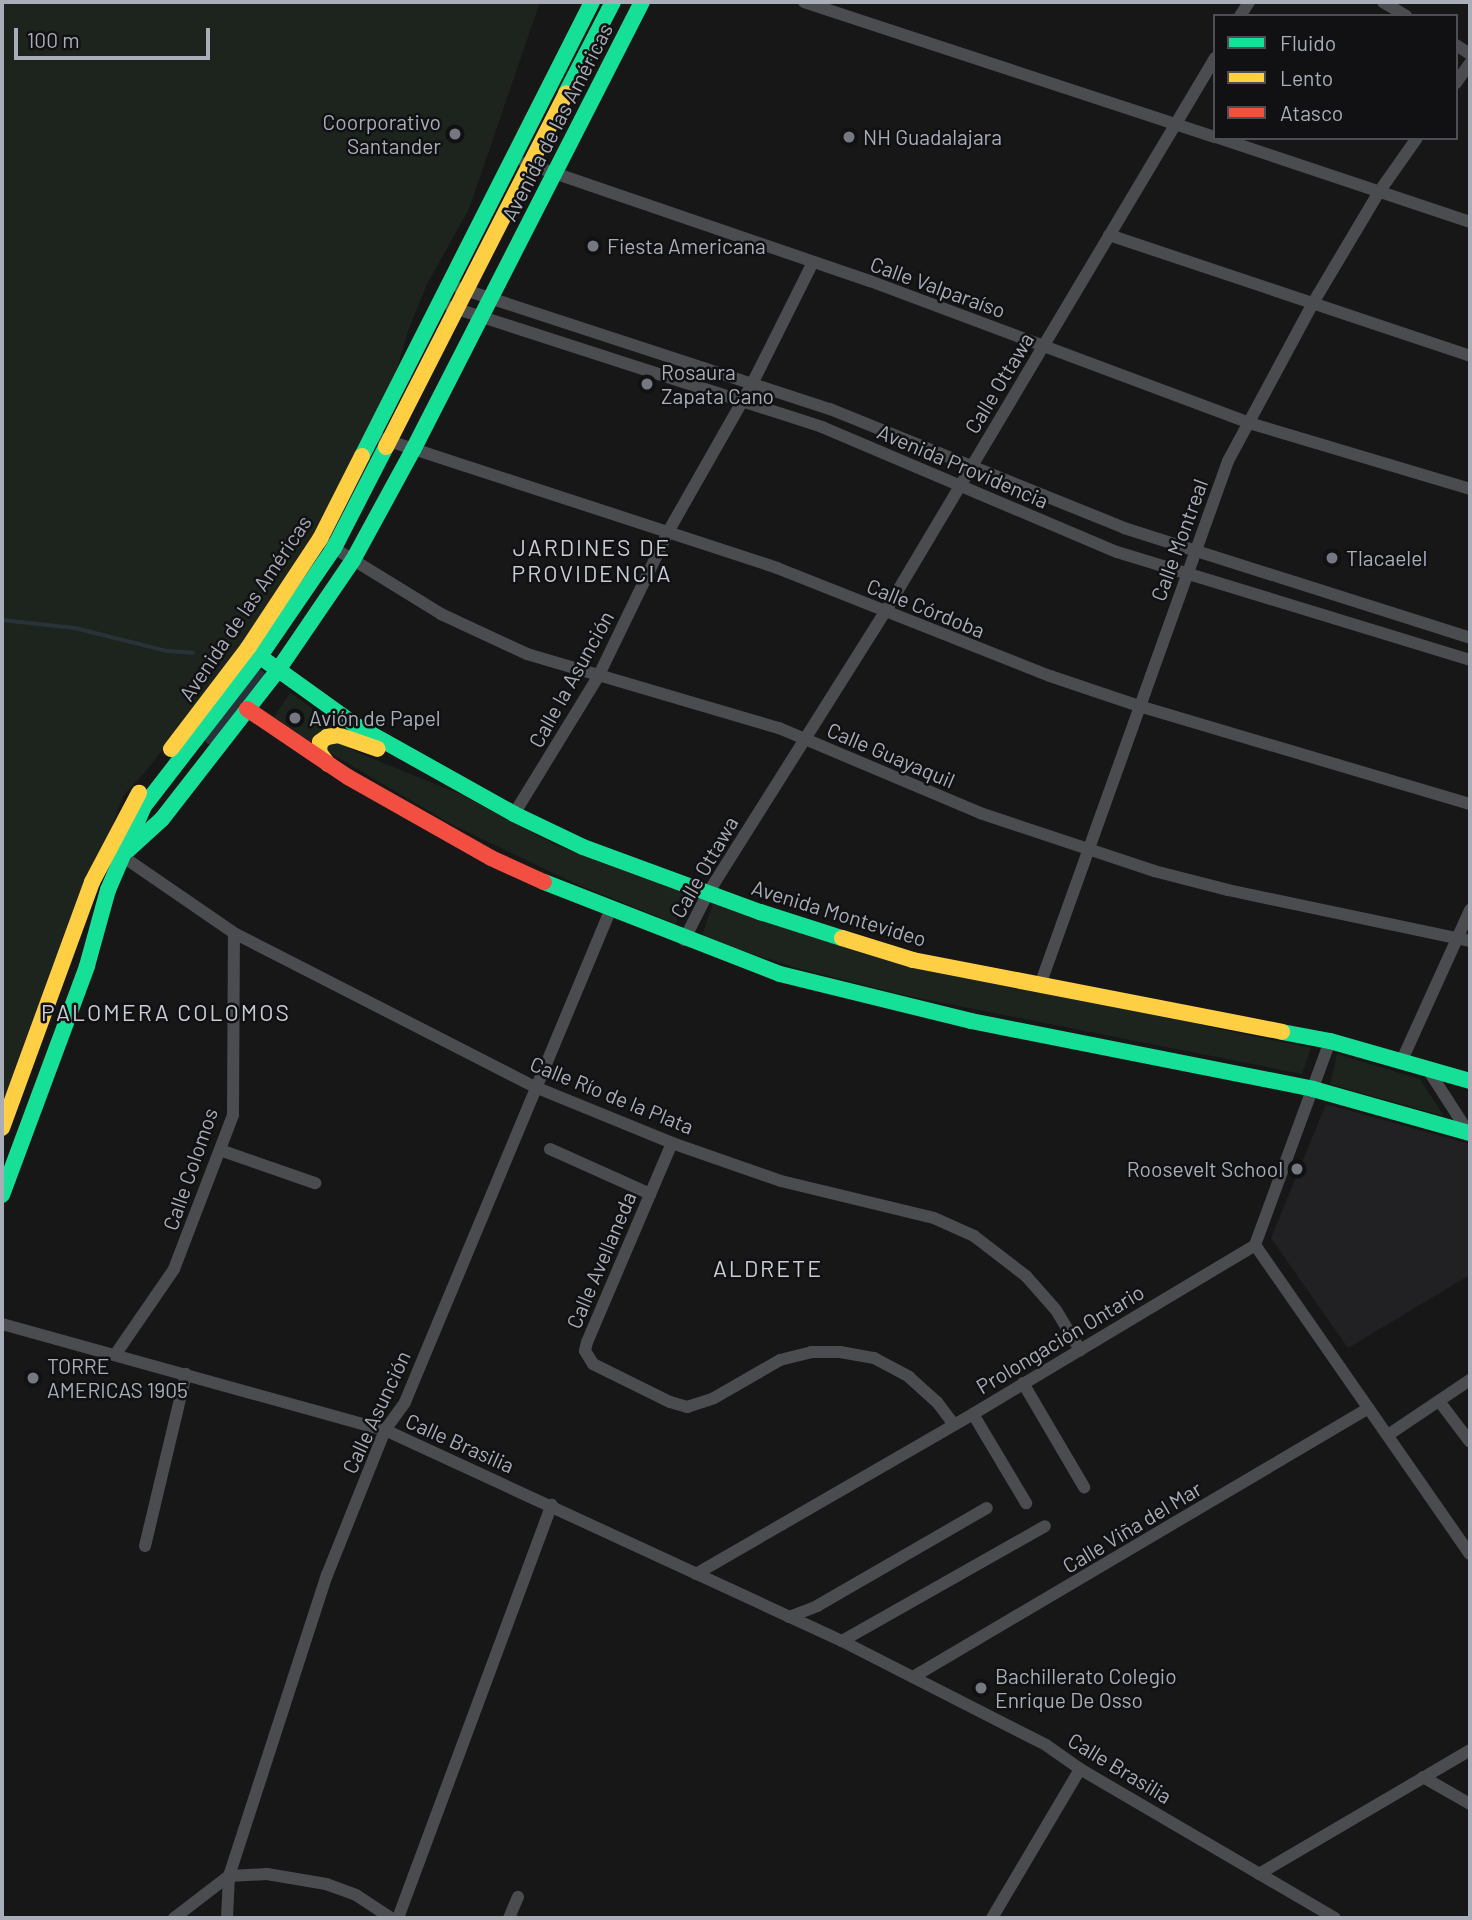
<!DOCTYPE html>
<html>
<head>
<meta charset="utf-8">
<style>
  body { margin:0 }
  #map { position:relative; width:1472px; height:1920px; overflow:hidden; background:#171717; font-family:Barlow,sans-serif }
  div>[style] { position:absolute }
  .built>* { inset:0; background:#212123 }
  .green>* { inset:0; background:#1d241e }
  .stream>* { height:3.5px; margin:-1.75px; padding:0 1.75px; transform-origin:1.75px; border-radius:1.75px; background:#2a3239 }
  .canal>* { height:14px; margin:-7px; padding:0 7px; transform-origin:7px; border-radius:7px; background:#2a3239 }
  .street>* { height:12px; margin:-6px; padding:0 6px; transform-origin:6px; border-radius:6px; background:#4b4c50 }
  .fast>* { height:16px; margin:-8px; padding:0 8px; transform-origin:8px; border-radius:8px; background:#16e098 }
  .slow>* { height:16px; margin:-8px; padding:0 8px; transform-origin:8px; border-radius:8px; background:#ffcf43 }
  .jam>* { height:16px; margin:-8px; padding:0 8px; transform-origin:8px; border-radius:8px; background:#f24e42 }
  .dots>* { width:19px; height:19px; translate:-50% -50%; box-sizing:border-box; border:4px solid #111113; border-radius:50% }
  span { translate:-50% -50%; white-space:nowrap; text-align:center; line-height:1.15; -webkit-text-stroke:5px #111113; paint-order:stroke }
  .poi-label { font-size:21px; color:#a8adb8 }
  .right { translate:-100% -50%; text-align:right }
  .left { translate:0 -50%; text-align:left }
  .street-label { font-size:21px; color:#a8adb8 }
  .neighbourhood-label { font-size:23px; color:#c9ccd4; letter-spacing:2px }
  .frame { position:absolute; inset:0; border:4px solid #a8adb8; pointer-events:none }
  .legend { position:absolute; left:1213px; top:14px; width:245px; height:126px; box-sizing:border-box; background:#111113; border:2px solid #4d4f55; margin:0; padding:9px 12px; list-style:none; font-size:21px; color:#a8adb8 }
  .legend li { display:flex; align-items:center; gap:14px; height:35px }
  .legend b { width:35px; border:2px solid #4d4f55 }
  .scale { position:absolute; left:14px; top:28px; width:196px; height:32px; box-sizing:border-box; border:4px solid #a8adb8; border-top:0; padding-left:9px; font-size:21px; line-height:24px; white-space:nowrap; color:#a8adb8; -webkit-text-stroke:5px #111113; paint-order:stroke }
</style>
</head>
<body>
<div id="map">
  <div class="built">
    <i style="clip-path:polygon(1326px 1104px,1470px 1144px,1470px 1275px,1348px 1348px,1271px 1238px)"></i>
  </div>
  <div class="green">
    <i style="clip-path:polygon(2px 2px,540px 2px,469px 209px,428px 282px,409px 328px,362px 485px,147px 770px,123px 796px,105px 848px,2px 1103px)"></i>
    <i style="clip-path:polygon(290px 693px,350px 734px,314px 744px,274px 717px)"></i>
    <i style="clip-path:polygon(337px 740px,354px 751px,462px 795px,558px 846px,684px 893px,676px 924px,574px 883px,451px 824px,327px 751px,328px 744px)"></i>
    <i style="clip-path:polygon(713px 903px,1218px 1029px,1311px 1048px,1302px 1074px,904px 995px,800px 969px,701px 938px)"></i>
    <i style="clip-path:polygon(1337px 1054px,1420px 1079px,1444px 1116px,1330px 1084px)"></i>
  </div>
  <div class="stream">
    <i style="left:2px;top:620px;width:73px;rotate:6.3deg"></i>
    <i style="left:75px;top:628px;width:95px;rotate:14deg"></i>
    <i style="left:167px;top:651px;width:26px;rotate:4deg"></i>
  </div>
  <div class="canal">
    <i style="left:212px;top:738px;width:77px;rotate:-52.4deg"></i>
  </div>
  <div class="street">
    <i style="left:804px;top:2px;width:433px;rotate:18.2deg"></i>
    <i style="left:1383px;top:2px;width:27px;rotate:31deg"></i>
    <i style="left:1240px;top:16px;width:17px;rotate:-57deg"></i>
    <i style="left:1456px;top:45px;width:17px;rotate:33deg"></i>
    <i style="left:1456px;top:83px;width:24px;rotate:-55deg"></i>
    <i style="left:1219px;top:138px;width:265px;rotate:18.5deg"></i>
    <i style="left:525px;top:163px;width:365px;rotate:18.9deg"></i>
    <i style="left:870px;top:281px;width:405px;rotate:20.5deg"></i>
    <i style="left:1249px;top:423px;width:231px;rotate:16.6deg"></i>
    <i style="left:1109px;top:235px;width:381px;rotate:18.5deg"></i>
    <i style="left:459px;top:288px;width:390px;rotate:18.1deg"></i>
    <i style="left:830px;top:409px;width:317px;rotate:22deg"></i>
    <i style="left:1124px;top:528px;width:363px;rotate:17.6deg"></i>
    <i style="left:451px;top:307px;width:390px;rotate:17.9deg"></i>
    <i style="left:822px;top:427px;width:320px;rotate:23deg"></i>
    <i style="left:1117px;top:552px;width:369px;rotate:17deg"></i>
    <i style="left:383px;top:439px;width:415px;rotate:18.1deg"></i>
    <i style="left:777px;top:568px;width:294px;rotate:21.6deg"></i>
    <i style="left:1050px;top:676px;width:94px;rotate:18.6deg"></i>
    <i style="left:1139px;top:706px;width:345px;rotate:16.5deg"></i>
    <i style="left:329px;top:545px;width:132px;rotate:31.6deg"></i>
    <i style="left:441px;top:614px;width:95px;rotate:24.9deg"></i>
    <i style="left:527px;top:654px;width:263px;rotate:16.4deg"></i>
    <i style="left:779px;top:728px;width:218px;rotate:22.9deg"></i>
    <i style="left:980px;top:813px;width:183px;rotate:18.4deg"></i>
    <i style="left:1154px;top:871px;width:76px;rotate:14.4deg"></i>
    <i style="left:1228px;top:890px;width:247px;rotate:11.9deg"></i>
    <i style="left:514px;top:814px;width:161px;rotate:-58.5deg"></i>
    <i style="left:598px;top:677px;width:161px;rotate:-64.2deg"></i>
    <i style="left:668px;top:532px;width:170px;rotate:-60.4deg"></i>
    <i style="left:752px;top:384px;width:136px;rotate:-63.4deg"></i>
    <i style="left:122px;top:856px;width:136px;rotate:34.5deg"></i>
    <i style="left:234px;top:933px;width:338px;rotate:27.1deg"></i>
    <i style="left:535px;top:1087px;width:148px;rotate:22.2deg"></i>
    <i style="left:672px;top:1143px;width:115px;rotate:19.2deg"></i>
    <i style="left:781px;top:1181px;width:157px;rotate:13.6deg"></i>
    <i style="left:934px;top:1218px;width:44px;rotate:24.2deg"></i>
    <i style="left:974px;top:1236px;width:66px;rotate:37.6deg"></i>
    <i style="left:1026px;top:1276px;width:45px;rotate:48.6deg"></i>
    <i style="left:1056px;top:1310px;width:47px;rotate:59deg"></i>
    <i style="left:684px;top:940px;width:53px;rotate:-62.9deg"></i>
    <i style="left:708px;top:893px;width:332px;rotate:-57.8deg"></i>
    <i style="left:885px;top:612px;width:645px;rotate:-59.22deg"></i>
    <i style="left:1040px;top:985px;width:557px;rotate:-70.26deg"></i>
    <i style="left:1228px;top:461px;width:179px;rotate:-61.7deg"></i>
    <i style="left:1313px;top:303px;width:129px;rotate:-59.3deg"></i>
    <i style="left:1379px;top:192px;width:66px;rotate:-54.9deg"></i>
    <i style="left:1402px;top:1060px;width:165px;rotate:-65.6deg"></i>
    <i style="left:1427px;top:1068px;width:80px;rotate:57.3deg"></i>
    <i style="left:672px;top:1143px;width:216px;rotate:113.1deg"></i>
    <i style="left:587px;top:1342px;width:9px;rotate:103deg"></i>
    <i style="left:585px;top:1351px;width:15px;rotate:58deg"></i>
    <i style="left:593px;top:1364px;width:86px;rotate:26.3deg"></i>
    <i style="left:670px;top:1402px;width:18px;rotate:16deg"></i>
    <i style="left:687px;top:1407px;width:28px;rotate:-18deg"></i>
    <i style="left:714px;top:1398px;width:76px;rotate:-29.9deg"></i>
    <i style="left:780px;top:1360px;width:32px;rotate:-14deg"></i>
    <i style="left:811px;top:1352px;width:29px"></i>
    <i style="left:840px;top:1352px;width:35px;rotate:10deg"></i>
    <i style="left:874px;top:1358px;width:40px;rotate:28deg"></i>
    <i style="left:909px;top:1377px;width:38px;rotate:42deg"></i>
    <i style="left:937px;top:1402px;width:26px;rotate:53deg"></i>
    <i style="left:550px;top:1149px;width:110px;rotate:24.2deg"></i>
    <i style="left:220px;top:1150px;width:101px;rotate:19.2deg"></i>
    <i style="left:1255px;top:1245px;width:376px;rotate:55.2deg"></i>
    <i style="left:2px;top:1324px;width:397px;rotate:15.5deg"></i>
    <i style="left:385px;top:1430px;width:503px;rotate:24.78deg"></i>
    <i style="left:842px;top:1641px;width:229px;rotate:27deg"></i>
    <i style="left:1046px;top:1745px;width:42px;rotate:35.2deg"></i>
    <i style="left:1080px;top:1769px;width:295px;rotate:30.3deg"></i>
    <i style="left:115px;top:1355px;width:104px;rotate:-55.5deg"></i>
    <i style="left:174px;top:1269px;width:165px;rotate:-69deg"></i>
    <i style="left:233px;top:1115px;width:182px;rotate:-89.7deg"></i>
    <i style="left:1023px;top:1383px;width:121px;rotate:59.6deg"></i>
    <i style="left:1439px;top:1401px;width:51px;rotate:52.9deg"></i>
    <i style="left:973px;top:1414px;width:104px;rotate:59.2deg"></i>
    <i style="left:1388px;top:1435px;width:99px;rotate:-33.9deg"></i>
    <i style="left:145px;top:1546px;width:177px;rotate:-76.6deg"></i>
    <i style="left:696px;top:1574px;width:320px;rotate:-30deg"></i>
    <i style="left:973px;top:1414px;width:329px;rotate:-30.9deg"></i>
    <i style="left:1255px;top:1245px;width:217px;rotate:-69.8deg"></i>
    <i style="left:789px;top:1617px;width:30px;rotate:-21deg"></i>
    <i style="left:817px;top:1606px;width:196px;rotate:-30deg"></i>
    <i style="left:842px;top:1641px;width:233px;rotate:-29.5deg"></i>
    <i style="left:913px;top:1677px;width:529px;rotate:-30.54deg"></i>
    <i style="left:1423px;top:1777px;width:54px;rotate:29.9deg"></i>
    <i style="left:1259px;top:1874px;width:245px;rotate:-30.4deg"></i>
    <i style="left:229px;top:1876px;width:38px;rotate:-3deg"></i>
    <i style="left:267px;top:1874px;width:60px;rotate:9.6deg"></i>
    <i style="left:326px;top:1884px;width:32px;rotate:20deg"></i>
    <i style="left:356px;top:1895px;width:42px;rotate:33.3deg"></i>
    <i style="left:174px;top:1918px;width:69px;rotate:-37.4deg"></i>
    <i style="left:229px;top:1876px;width:317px;rotate:-72deg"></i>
    <i style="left:327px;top:1575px;width:156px;rotate:-68.2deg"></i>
    <i style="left:385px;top:1430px;width:34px;rotate:-54deg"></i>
    <i style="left:405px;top:1402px;width:532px;rotate:-67.34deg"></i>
    <i style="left:227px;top:1918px;width:42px;rotate:-87.3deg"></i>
    <i style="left:398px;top:1918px;width:441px;rotate:-69.6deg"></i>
    <i style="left:509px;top:1918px;width:23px;rotate:-67deg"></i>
    <i style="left:992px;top:1918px;width:173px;rotate:-59.4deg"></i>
  </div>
  <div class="fast">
    <i style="left:566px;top:93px;width:102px;rotate:-62.7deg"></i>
    <i style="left:362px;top:456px;width:509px;rotate:-63.13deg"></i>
    <i style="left:248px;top:648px;width:132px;rotate:35.7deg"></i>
    <i style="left:355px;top:725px;width:182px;rotate:29.2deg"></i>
    <i style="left:514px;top:814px;width:76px;rotate:25.6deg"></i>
    <i style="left:583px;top:847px;width:189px;rotate:20.2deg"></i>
    <i style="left:760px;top:912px;width:86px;rotate:17.6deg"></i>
    <i style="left:128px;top:850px;width:46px;rotate:-42.4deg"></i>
    <i style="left:162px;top:819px;width:189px;rotate:-52.1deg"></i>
    <i style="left:278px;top:670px;width:133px;rotate:-55.7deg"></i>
    <i style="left:353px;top:560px;width:125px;rotate:-61.4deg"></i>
    <i style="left:413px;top:450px;width:503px;rotate:-62.93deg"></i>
    <i style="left:544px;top:882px;width:253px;rotate:21.3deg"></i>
    <i style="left:780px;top:974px;width:197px;rotate:13.8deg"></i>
    <i style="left:971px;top:1021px;width:349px;rotate:11.2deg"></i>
    <i style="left:1313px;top:1089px;width:163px;rotate:15.7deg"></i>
    <i style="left:1282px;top:1032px;width:49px;rotate:10.6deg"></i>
    <i style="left:1330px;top:1041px;width:146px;rotate:15.9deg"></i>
    <i style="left:2px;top:1195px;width:244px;rotate:-69.6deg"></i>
    <i style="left:87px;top:966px;width:79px;rotate:-74.6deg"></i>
    <i style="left:108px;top:890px;width:91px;rotate:-66.8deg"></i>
    <i style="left:144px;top:806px;width:190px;rotate:-52.3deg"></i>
    <i style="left:260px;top:656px;width:131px;rotate:-55.6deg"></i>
    <i style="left:334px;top:548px;width:114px;rotate:-62.8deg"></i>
  </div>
  <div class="slow">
    <i style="left:386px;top:447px;width:397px;rotate:-63deg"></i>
    <i style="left:171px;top:749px;width:127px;rotate:-52.7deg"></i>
    <i style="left:248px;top:648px;width:131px;rotate:-56.6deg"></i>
    <i style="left:320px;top:539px;width:93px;rotate:-63.2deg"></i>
    <i style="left:328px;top:764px;width:15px;rotate:-127deg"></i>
    <i style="left:319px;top:752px;width:10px;rotate:-84deg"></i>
    <i style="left:320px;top:742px;width:9px;rotate:-36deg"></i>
    <i style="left:327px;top:737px;width:11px;rotate:-10deg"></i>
    <i style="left:338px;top:735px;width:42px;rotate:19.3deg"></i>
    <i style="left:842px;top:938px;width:74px;rotate:17.2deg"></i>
    <i style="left:913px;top:960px;width:376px;rotate:11deg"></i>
    <i style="left:2px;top:1128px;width:262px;rotate:-69.9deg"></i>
    <i style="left:92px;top:882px;width:101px;rotate:-62.2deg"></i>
  </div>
  <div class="jam">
    <i style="left:247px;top:709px;width:122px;rotate:34deg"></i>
    <i style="left:348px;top:777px;width:164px;rotate:29.5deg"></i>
    <i style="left:491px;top:858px;width:58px;rotate:24.4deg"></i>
  </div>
  <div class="dots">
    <i style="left:455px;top:134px;background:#757880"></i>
    <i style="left:849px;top:137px;background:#757880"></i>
    <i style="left:593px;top:246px;background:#757880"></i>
    <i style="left:647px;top:384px;background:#757880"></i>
    <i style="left:1332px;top:558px;background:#757880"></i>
    <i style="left:295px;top:718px;background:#757880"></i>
    <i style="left:1297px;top:1169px;background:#757880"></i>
    <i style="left:33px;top:1378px;background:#757880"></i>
    <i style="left:981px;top:1688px;background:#757880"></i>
  </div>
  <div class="poi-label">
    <span class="right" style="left:441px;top:134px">Coorporativo<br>Santander</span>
    <span class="left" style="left:863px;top:137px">NH Guadalajara</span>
    <span class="left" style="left:607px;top:246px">Fiesta Americana</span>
    <span class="left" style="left:661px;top:384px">Rosaura<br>Zapata Cano</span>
    <span class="left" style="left:1346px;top:558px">Tlacaelel</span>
    <span class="left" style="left:309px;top:718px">Avión de Papel</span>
    <span class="right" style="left:1283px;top:1169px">Roosevelt School</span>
    <span class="left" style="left:47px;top:1378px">TORRE<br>AMERICAS 1905</span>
    <span class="left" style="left:995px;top:1688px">Bachillerato Colegio<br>Enrique De Osso</span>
  </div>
  <div class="street-label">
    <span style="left:557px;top:122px;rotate:-63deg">Avenida de las Américas</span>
    <span style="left:938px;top:287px;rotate:20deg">Calle Valparaíso</span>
    <span style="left:999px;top:383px;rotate:-59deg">Calle Ottawa</span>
    <span style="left:963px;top:466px;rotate:23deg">Avenida Providencia</span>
    <span style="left:1179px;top:540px;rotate:-70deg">Calle Montreal</span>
    <span style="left:245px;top:608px;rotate:-56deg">Avenida de las Américas</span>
    <span style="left:926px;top:608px;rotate:22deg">Calle Córdoba</span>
    <span style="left:571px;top:679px;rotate:-61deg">Calle la Asunción</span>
    <span style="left:891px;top:755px;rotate:23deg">Calle Guayaquil</span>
    <span style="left:704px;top:867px;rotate:-60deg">Calle Ottawa</span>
    <span style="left:839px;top:913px;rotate:17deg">Avenida Montevideo</span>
    <span style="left:612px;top:1095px;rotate:22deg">Calle Río de la Plata</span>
    <span style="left:190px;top:1169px;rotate:-71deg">Calle Colomos</span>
    <span style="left:601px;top:1260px;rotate:-67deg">Calle Avellaneda</span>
    <span style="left:1060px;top:1339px;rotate:-31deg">Prolongación Ontario</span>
    <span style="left:376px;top:1412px;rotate:-65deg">Calle Asunción</span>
    <span style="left:460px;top:1443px;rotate:24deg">Calle Brasilia</span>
    <span style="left:1132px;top:1527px;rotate:-31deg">Calle Viña del Mar</span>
    <span style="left:1120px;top:1768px;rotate:31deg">Calle Brasilia</span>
  </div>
  <div class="neighbourhood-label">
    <span style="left:592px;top:560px">JARDINES DE<br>PROVIDENCIA</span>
    <span style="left:166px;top:1012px">PALOMERA COLOMOS</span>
    <span style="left:768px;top:1268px">ALDRETE</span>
  </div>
  <div class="frame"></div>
  <ul class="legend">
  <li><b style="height:9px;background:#16e098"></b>Fluido</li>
  <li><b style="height:9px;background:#ffcf43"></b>Lento</li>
  <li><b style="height:9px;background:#f24e42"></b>Atasco</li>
  </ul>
  <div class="scale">100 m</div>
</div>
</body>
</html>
